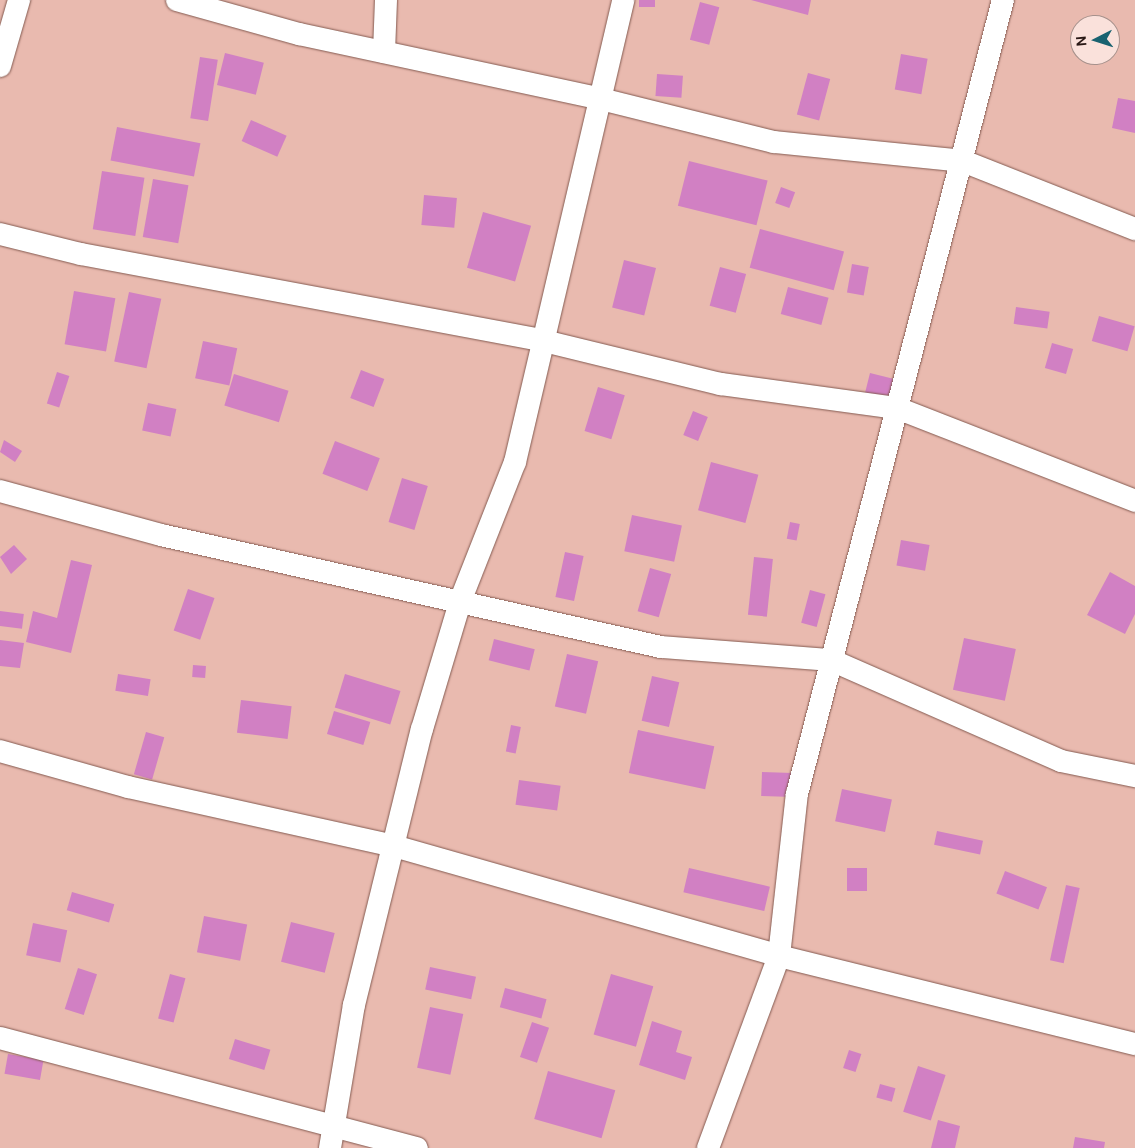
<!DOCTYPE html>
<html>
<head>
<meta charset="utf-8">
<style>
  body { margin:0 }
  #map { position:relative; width:1135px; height:1148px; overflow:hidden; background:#e9baaf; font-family:"DM Sans",sans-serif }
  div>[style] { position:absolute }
  .building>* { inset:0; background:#d180c3; transform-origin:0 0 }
  .roads { filter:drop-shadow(0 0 1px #845b51) drop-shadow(0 0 1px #845b51) }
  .minor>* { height:22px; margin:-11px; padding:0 11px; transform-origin:11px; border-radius:11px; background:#fff }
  span { translate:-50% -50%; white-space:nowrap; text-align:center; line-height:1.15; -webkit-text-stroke:4px #fae1db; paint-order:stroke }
  .north { position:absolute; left:1070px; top:15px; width:50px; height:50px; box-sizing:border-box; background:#fae1db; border:1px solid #a6918c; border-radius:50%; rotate:265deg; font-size:14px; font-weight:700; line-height:20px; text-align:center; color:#291815 }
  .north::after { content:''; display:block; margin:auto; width:18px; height:22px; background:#196270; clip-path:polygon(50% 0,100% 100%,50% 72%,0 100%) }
</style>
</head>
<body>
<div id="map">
  <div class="building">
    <i style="left:639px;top:0;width:16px;height:7px"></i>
    <i style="clip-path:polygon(751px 0,811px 0,808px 15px)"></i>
    <i style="left:700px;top:2px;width:20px;height:39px;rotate:15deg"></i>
    <i style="left:225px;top:53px;width:40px;height:33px;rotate:14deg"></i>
    <i style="left:901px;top:54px;width:27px;height:36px;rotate:10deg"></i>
    <i style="left:200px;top:57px;width:18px;height:62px;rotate:9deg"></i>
    <i style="left:808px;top:73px;width:23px;height:43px;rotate:15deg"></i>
    <i style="left:657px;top:74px;width:26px;height:22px;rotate:4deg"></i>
    <i style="clip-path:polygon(1118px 98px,1135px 101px,1135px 133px,1112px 128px)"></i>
    <i style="left:251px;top:120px;width:39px;height:23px;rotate:24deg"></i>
    <i style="left:117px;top:127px;width:85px;height:34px;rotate:11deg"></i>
    <i style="left:689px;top:161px;width:81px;height:46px;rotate:14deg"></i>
    <i style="left:102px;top:171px;width:43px;height:59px;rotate:9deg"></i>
    <i style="left:153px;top:179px;width:36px;height:59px;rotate:10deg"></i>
    <i style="left:781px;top:187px;width:15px;height:17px;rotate:20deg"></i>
    <i style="left:424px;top:195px;width:33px;height:30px;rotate:5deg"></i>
    <i style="left:483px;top:212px;width:50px;height:58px;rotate:16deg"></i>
    <i style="left:760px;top:229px;width:87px;height:40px;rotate:15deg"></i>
    <i style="left:624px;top:260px;width:33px;height:49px;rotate:14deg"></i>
    <i style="left:852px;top:264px;width:17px;height:29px;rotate:10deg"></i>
    <i style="left:720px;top:267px;width:27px;height:40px;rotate:15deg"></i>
    <i style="left:788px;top:287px;width:42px;height:28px;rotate:15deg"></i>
    <i style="left:74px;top:291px;width:42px;height:54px;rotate:10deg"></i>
    <i style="left:129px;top:292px;width:33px;height:71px;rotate:12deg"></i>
    <i style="left:1016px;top:307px;width:34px;height:17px;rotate:8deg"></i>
    <i style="left:1099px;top:316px;width:37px;height:26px;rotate:16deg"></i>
    <i style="left:203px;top:341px;width:35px;height:38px;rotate:12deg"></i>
    <i style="left:1052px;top:343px;width:22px;height:26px;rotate:16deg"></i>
    <i style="left:361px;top:370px;width:25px;height:30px;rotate:21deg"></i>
    <i style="left:57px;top:372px;width:13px;height:33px;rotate:18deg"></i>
    <i style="left:870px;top:373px;width:30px;height:31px;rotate:14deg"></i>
    <i style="left:234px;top:374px;width:57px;height:33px;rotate:17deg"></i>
    <i style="left:598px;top:387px;width:28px;height:46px;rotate:17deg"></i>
    <i style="left:148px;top:403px;width:29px;height:28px;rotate:12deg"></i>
    <i style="left:693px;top:411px;width:16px;height:26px;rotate:22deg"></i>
    <i style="clip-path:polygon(4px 440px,22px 451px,15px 462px,0 452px)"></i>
    <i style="left:335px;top:441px;width:48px;height:35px;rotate:21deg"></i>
    <i style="left:711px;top:462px;width:49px;height:50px;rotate:15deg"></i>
    <i style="left:402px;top:478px;width:27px;height:46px;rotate:17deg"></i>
    <i style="left:632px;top:515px;width:51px;height:37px;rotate:12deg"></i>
    <i style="left:790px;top:522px;width:10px;height:17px;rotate:11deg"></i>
    <i style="left:901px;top:540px;width:29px;height:26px;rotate:10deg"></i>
    <i style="clip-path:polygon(14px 545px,27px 559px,11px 574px,0 557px)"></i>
    <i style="left:565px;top:552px;width:19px;height:46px;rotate:12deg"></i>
    <i style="left:754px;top:557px;width:19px;height:58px;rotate:6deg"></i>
    <i style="clip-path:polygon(71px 560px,92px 565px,71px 653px,26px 642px,33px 611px,57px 618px)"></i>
    <i style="left:650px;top:568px;width:22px;height:45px;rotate:16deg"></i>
    <i style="clip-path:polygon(1110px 572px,1135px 586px,1135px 614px,1125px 634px,1087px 615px)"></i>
    <i style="left:188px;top:589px;width:28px;height:44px;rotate:19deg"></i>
    <i style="left:810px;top:590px;width:16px;height:34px;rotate:15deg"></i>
    <i style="left:0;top:611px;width:24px;height:15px;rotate:7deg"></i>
    <i style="left:964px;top:638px;width:53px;height:53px;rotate:12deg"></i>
    <i style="left:494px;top:639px;width:42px;height:22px;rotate:14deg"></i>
    <i style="clip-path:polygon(0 640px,24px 643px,20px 668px,0 666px)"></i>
    <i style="left:567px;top:654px;width:32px;height:54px;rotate:13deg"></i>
    <i style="left:193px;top:665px;width:13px;height:12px;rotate:4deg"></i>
    <i style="left:118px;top:674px;width:33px;height:17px;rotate:9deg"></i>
    <i style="left:345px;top:674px;width:58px;height:35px;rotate:17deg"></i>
    <i style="left:652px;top:676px;width:28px;height:46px;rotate:13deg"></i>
    <i style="left:241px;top:700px;width:51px;height:33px;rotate:7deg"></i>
    <i style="left:334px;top:711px;width:38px;height:24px;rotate:17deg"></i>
    <i style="left:511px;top:725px;width:10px;height:27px;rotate:11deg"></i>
    <i style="left:638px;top:730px;width:78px;height:44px;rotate:12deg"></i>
    <i style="left:146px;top:732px;width:19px;height:44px;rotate:16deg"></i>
    <i style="left:762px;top:772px;width:31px;height:24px;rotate:2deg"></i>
    <i style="left:519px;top:780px;width:42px;height:25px;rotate:8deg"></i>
    <i style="left:842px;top:789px;width:51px;height:33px;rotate:12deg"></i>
    <i style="left:937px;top:831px;width:47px;height:14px;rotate:12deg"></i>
    <i style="left:689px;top:868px;width:83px;height:25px;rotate:13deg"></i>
    <i style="left:847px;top:868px;width:20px;height:23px"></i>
    <i style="left:1005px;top:871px;width:45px;height:24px;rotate:21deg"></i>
    <i style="left:1066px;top:885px;width:14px;height:77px;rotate:12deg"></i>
    <i style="left:72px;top:892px;width:44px;height:19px;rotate:16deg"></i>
    <i style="left:204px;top:916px;width:44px;height:37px;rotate:11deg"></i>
    <i style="left:291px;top:922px;width:45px;height:41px;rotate:14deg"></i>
    <i style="left:33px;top:923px;width:35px;height:33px;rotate:12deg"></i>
    <i style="left:430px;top:967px;width:47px;height:23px;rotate:12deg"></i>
    <i style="left:78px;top:968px;width:20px;height:43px;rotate:18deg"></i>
    <i style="left:170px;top:974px;width:16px;height:46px;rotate:15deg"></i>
    <i style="left:611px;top:974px;width:44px;height:63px;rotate:16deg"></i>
    <i style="left:505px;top:988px;width:43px;height:20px;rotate:15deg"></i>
    <i style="left:430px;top:1007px;width:34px;height:62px;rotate:12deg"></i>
    <i style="clip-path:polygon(652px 1021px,682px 1031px,676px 1052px,692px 1057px,685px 1080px,639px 1065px)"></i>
    <i style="left:532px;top:1022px;width:18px;height:37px;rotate:19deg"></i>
    <i style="left:235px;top:1039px;width:37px;height:21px;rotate:17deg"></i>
    <i style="left:849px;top:1050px;width:13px;height:19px;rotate:18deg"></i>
    <i style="left:8px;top:1054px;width:36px;height:20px;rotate:10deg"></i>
    <i style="left:918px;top:1066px;width:29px;height:48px;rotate:18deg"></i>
    <i style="left:548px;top:1071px;width:70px;height:50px;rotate:16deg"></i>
    <i style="left:880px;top:1084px;width:16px;height:14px;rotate:15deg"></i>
    <i style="clip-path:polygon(938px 1120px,960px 1126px,955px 1148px,931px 1148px)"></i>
    <i style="clip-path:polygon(1075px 1137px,1105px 1142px,1104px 1148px,1073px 1148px)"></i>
  </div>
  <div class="roads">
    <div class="minor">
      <i style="left:177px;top:0;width:127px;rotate:15.6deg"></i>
      <i style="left:299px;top:34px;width:305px;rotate:12.1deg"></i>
      <i style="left:597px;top:98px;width:182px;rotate:14deg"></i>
      <i style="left:774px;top:142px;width:190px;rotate:5.7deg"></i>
      <i style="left:963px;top:161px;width:185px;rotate:21.6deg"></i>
      <i style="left:384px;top:52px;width:52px;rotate:-87.8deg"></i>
      <i style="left:0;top:66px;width:69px;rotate:-73.9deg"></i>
      <i style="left:0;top:234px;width:83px;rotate:13.9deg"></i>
      <i style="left:81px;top:254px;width:471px;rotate:10.6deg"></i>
      <i style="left:544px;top:341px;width:182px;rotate:13.7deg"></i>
      <i style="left:721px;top:384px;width:178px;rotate:7.8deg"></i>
      <i style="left:897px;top:408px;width:256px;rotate:21.3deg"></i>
      <i style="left:0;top:491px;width:167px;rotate:15.3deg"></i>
      <i style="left:161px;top:535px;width:512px;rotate:12.63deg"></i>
      <i style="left:661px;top:647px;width:170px;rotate:4.4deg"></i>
      <i style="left:831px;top:660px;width:251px;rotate:23.7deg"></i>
      <i style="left:1061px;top:761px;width:76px;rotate:11.5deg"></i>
      <i style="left:0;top:751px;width:133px;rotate:15.7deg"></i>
      <i style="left:128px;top:787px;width:272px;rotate:12.5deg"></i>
      <i style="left:394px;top:846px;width:400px;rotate:15.9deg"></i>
      <i style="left:779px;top:956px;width:367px;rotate:13.9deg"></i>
      <i style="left:0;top:1038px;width:431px;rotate:14.8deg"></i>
      <i style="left:330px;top:1148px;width:145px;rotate:-80.5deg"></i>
      <i style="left:354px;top:1005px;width:284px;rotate:-76.2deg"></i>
      <i style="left:422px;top:729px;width:136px;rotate:-73.3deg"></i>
      <i style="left:461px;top:599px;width:147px;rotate:-68.5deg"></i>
      <i style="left:515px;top:462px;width:474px;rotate:-76.8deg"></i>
      <i style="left:708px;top:1148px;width:205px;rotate:-69.7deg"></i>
      <i style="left:779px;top:956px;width:163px;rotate:-83.7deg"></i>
      <i style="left:797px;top:794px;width:820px;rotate:-75.46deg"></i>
    </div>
  </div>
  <div class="north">N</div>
</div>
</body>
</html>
